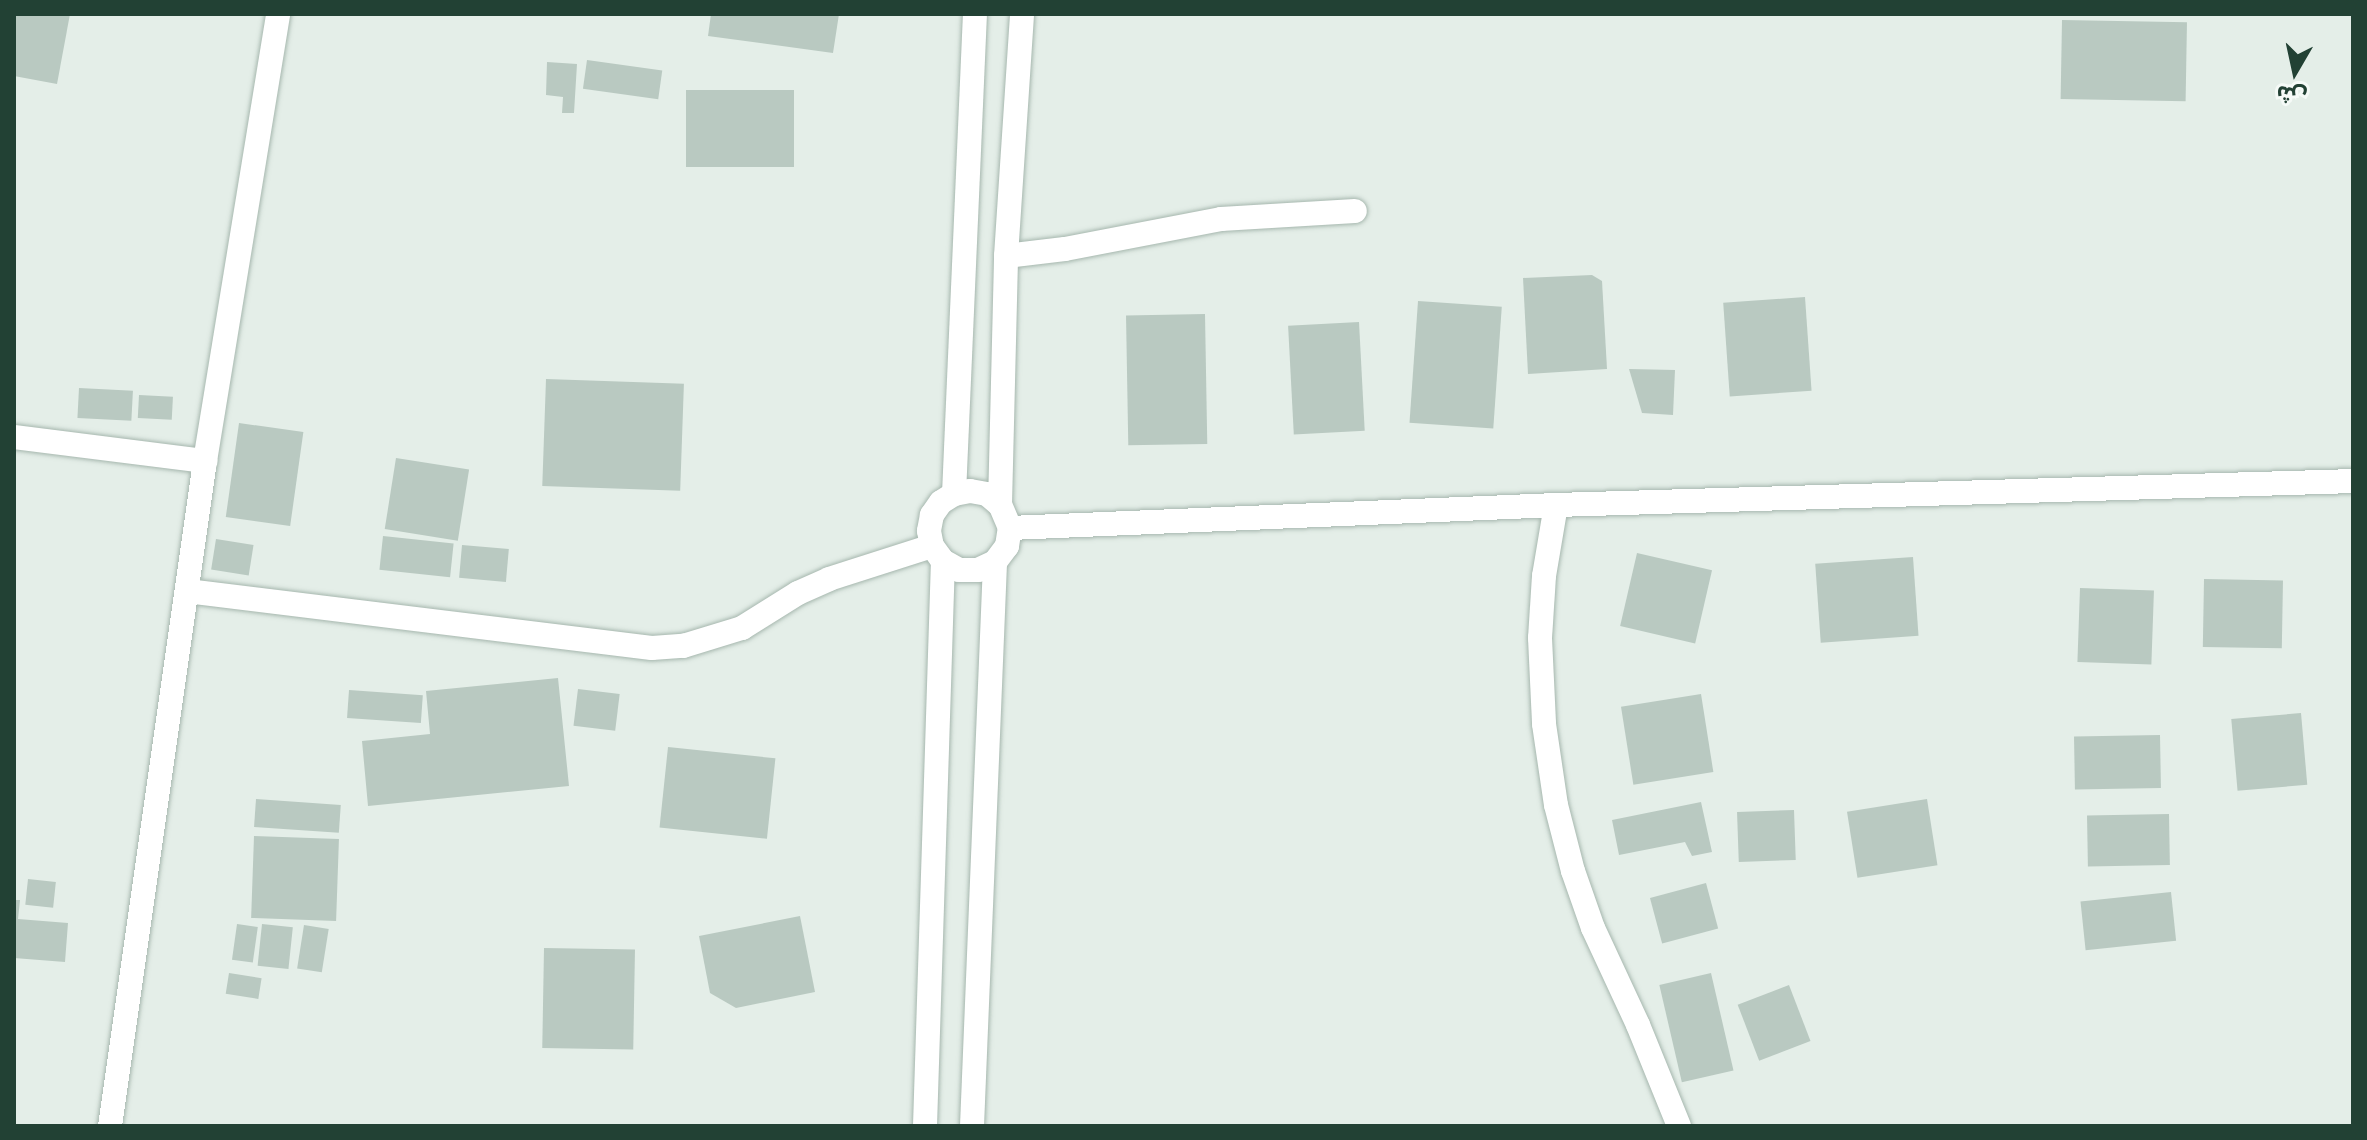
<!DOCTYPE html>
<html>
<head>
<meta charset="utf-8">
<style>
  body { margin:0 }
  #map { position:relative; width:2367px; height:1140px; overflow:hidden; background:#e4eee8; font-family:Jost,"Noto Sans Arabic",sans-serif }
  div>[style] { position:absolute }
  .building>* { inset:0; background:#b9c9c1; transform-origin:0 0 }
  .roads { filter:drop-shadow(0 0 2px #a6b7ae) drop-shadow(0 0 2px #a6b7ae) }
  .street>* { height:24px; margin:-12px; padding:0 12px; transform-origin:12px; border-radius:12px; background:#fff }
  span { translate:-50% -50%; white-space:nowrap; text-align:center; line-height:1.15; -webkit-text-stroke:6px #f5faf7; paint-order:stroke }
  .frame { position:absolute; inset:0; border:16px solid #224134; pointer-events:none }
  .north { position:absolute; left:2255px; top:32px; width:80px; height:80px; -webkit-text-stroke:6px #f5faf7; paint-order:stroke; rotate:189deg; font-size:22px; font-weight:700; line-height:32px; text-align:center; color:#224134 }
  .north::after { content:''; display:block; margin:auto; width:28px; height:36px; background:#224134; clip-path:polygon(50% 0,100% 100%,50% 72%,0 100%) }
</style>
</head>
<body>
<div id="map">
  <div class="building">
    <i style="clip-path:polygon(14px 14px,70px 14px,57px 84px,14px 76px)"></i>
    <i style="clip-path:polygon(711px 14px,839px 14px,833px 53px,708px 36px)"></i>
    <i style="left:2062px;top:20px;width:125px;height:79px;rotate:1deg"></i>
    <i style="left:587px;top:60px;width:76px;height:29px;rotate:8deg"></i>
    <i style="clip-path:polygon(547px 62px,577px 64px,574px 113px,562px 113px,563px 97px,546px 95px)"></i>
    <i style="left:794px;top:90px;width:77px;height:108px;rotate:90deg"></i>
    <i style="clip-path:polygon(1592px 275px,1602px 281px,1607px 369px,1528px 374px,1523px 278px)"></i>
    <i style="left:1805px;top:297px;width:94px;height:82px;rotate:86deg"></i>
    <i style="left:1418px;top:301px;width:84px;height:122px;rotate:4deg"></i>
    <i style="left:1205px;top:314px;width:130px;height:79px;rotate:89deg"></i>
    <i style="left:1359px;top:322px;width:109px;height:71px;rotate:87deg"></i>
    <i style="clip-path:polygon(1629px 369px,1675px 370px,1673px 415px,1642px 413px)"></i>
    <i style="left:546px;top:379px;width:138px;height:107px;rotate:2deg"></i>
    <i style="left:79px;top:388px;width:54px;height:30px;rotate:3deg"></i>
    <i style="left:139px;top:395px;width:34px;height:23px;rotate:3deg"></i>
    <i style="left:239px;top:423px;width:65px;height:95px;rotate:8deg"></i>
    <i style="left:396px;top:458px;width:74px;height:72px;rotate:9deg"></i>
    <i style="left:383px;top:536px;width:71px;height:34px;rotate:6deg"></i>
    <i style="left:216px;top:539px;width:38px;height:31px;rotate:9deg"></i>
    <i style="left:462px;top:545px;width:47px;height:33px;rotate:5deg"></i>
    <i style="left:1637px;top:553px;width:77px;height:75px;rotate:13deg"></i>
    <i style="left:1913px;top:557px;width:79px;height:98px;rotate:86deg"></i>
    <i style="left:2204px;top:579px;width:79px;height:68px;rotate:1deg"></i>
    <i style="left:2080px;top:588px;width:74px;height:74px;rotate:2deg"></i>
    <i style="clip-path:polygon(558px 678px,569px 786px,368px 806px,362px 741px,430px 734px,426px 691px)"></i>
    <i style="left:578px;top:689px;width:42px;height:37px;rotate:7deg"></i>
    <i style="left:349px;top:690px;width:74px;height:28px;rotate:4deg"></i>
    <i style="left:1701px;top:694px;width:79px;height:81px;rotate:81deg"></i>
    <i style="left:2301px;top:713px;width:72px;height:70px;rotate:85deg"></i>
    <i style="left:2160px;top:735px;width:53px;height:86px;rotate:89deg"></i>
    <i style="left:668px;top:747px;width:108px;height:81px;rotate:6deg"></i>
    <i style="left:256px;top:799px;width:85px;height:28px;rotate:4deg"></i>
    <i style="left:1927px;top:799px;width:67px;height:81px;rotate:81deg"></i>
    <i style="clip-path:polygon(1701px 802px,1712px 852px,1692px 856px,1685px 842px,1619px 855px,1612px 820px)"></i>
    <i style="left:1794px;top:810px;width:50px;height:57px;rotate:88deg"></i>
    <i style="left:2169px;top:814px;width:51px;height:82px;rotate:89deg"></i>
    <i style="left:254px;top:836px;width:85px;height:82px;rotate:2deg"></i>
    <i style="left:28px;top:879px;width:28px;height:26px;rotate:6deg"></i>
    <i style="left:1706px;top:883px;width:47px;height:58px;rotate:75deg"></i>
    <i style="left:2171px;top:892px;width:49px;height:91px;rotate:84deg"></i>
    <i style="clip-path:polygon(14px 900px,20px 900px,18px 919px,68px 923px,65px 962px,14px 958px)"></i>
    <i style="clip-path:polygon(800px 916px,815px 992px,736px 1008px,710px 993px,699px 936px)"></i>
    <i style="left:237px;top:924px;width:21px;height:36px;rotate:8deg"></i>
    <i style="left:262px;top:924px;width:31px;height:42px;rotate:6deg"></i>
    <i style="left:304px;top:925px;width:25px;height:44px;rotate:9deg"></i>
    <i style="left:544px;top:948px;width:91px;height:100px;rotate:1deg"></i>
    <i style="left:229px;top:973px;width:33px;height:21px;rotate:9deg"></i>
    <i style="left:1711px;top:973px;width:100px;height:53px;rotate:77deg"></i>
    <i style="left:1789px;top:985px;width:60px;height:55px;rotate:69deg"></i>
  </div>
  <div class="roads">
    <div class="street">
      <i style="left:1006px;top:256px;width:59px;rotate:-6.8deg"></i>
      <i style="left:1065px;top:249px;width:159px;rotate:-10.9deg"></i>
      <i style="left:1221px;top:219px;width:134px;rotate:-3.4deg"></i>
      <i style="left:14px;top:437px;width:193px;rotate:7.2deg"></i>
      <i style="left:954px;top:494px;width:480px;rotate:-87.5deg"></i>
      <i style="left:1000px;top:505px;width:17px;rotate:-140deg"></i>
      <i style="left:987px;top:494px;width:17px;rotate:-170deg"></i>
      <i style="left:970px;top:491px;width:16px;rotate:169deg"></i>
      <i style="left:954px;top:494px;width:15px;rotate:148deg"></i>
      <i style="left:941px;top:502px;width:16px;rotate:125deg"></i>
      <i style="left:932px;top:515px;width:16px;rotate:101deg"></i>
      <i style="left:929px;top:531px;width:15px;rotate:79deg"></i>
      <i style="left:932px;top:546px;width:19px;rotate:54deg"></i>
      <i style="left:943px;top:561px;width:18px;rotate:29deg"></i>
      <i style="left:959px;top:570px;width:19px"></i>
      <i style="left:978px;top:570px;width:19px;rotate:-25deg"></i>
      <i style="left:995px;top:562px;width:20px;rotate:-53deg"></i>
      <i style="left:1007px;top:546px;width:18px;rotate:-81deg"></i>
      <i style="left:1010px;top:528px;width:25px;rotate:-113deg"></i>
      <i style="left:1000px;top:505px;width:249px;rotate:-88.6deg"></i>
      <i style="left:1006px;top:256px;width:243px;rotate:-86.2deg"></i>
      <i style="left:1556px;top:505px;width:72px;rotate:99.6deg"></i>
      <i style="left:1544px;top:576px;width:62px;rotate:93.7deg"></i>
      <i style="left:1540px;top:638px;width:86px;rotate:87.3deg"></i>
      <i style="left:1544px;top:724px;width:82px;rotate:81.6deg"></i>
      <i style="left:1556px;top:805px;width:68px;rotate:75.6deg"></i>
      <i style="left:1573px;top:871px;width:60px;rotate:70.7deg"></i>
      <i style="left:1593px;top:928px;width:107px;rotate:65.1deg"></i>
      <i style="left:1638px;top:1025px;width:109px;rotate:67.9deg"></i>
      <i style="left:1010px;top:528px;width:546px;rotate:-2.41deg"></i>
      <i style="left:1556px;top:505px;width:797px;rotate:-1.72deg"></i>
      <i style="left:187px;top:591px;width:468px;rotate:7deg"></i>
      <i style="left:652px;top:648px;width:31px;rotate:-4deg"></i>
      <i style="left:683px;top:646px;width:62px;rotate:-17deg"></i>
      <i style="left:742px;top:628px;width:66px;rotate:-32deg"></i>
      <i style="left:798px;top:593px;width:34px;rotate:-24deg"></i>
      <i style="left:829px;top:579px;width:108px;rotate:-17.8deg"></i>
      <i style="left:110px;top:1126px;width:672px;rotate:-81.87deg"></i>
      <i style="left:205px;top:461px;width:453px;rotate:-80.7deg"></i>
      <i style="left:925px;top:1126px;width:565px;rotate:-88.18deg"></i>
      <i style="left:972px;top:1126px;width:564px;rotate:-87.66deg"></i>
    </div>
  </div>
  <div class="frame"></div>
  <div class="north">ش</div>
</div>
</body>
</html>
